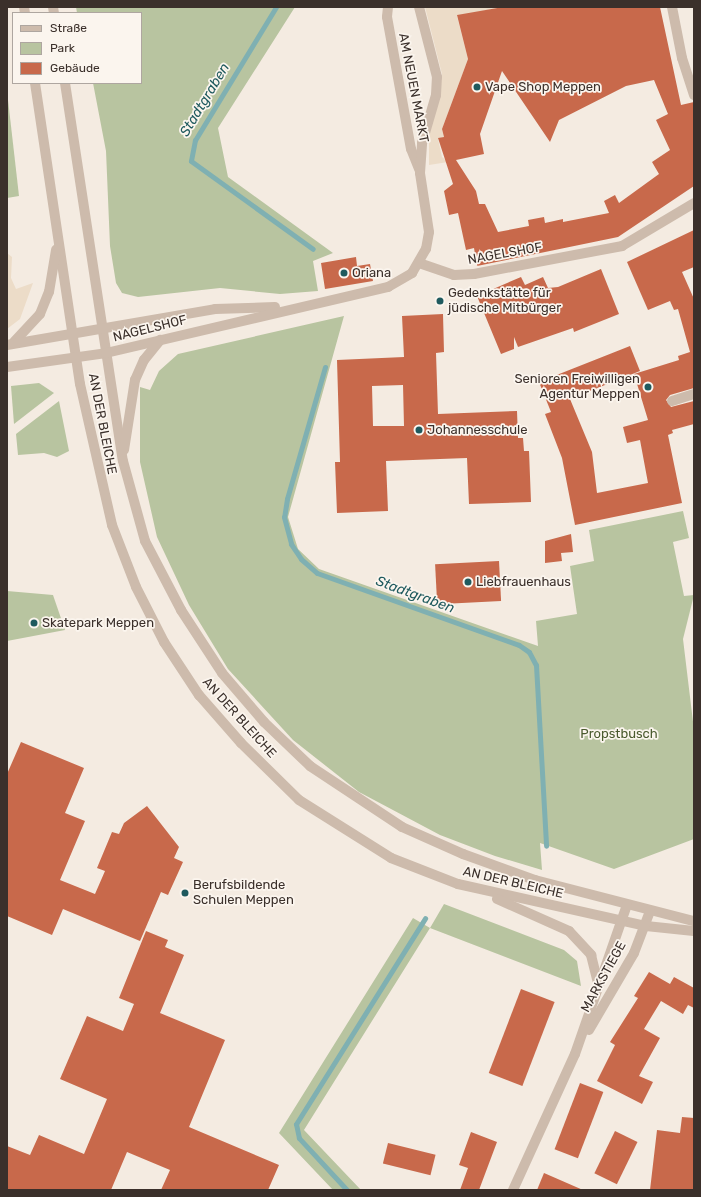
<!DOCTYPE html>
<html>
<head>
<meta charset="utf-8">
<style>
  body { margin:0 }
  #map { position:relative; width:701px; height:1197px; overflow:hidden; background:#f4ebe1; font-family:Rubik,sans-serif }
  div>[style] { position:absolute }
  .green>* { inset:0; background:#b8c4a0 }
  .plaza>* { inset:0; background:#ecdcc8 }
  .stream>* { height:5px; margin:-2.5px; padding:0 2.5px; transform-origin:2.5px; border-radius:2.5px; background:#7fb0b2 }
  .building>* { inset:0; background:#c8694b; transform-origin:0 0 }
  .minor>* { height:10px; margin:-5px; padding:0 5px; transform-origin:5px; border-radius:5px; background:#cdbbac }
  .dots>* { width:11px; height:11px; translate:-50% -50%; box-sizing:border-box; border:2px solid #fbf5ee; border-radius:50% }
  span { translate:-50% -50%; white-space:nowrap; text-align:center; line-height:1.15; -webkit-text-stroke:3.5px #fbf5ee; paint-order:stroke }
  .poi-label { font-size:13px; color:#3b302b }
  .left { translate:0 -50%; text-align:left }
  .right { translate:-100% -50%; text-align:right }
  .street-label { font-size:13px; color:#3b302b }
  .park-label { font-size:13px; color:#4a5a2e }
  .water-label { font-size:14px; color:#1f5a5e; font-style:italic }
  .frame { position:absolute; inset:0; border:8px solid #3b302b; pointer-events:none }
  .legend { position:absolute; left:12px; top:12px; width:130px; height:72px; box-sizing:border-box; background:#fbf5ee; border:1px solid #aea6a0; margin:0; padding:5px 7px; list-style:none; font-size:12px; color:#3b302b }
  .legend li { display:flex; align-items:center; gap:8px; height:20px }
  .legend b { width:20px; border:1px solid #aea6a0 }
</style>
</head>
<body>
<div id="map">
  <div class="green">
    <i style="clip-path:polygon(76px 7px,295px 7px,218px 128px,228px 177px,333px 253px,313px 261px,318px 291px,280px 294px,220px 288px,138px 297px,122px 293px,116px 283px,110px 246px,106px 151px,93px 83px,141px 83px,141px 13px,77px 13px)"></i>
    <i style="clip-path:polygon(7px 91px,19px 196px,7px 198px)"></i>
    <i style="clip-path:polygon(344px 316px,288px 517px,298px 549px,319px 569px,538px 646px,536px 621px,577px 614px,570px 566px,594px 561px,589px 530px,683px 511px,689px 538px,673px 542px,684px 596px,694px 595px,683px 639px,694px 730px,694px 839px,614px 869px,540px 843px,542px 870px,495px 856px,440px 835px,359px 792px,293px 740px,228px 669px,189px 605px,157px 537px,140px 462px,140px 387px,150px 390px,159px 371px,178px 354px)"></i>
    <i style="clip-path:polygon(39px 383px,54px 393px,14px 424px,11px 386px)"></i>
    <i style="clip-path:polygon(59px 401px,69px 451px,57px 457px,44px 453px,18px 455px,16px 434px)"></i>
    <i style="clip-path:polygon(7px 591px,53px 595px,65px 630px,7px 641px)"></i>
    <i style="clip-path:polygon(444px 904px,564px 950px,577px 961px,581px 986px,430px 928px,304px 1130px,361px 1190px,333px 1190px,279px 1133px,413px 918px,430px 928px)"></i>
  </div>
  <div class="plaza">
    <i style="clip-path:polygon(425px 7px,503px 7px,457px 16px,468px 59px,442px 129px,444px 137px,438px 139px,442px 157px,448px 162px,429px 165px,429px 130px,442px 74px)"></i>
    <i style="clip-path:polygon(7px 253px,12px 257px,11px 278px,16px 289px,33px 283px,20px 319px,7px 329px)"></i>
  </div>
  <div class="stream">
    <i style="left:276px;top:7px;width:156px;rotate:121.3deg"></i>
    <i style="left:195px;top:140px;width:21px;rotate:101deg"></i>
    <i style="left:191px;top:161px;width:150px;rotate:35.8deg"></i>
    <i style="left:325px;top:367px;width:137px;rotate:106.1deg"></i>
    <i style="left:287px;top:499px;width:18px;rotate:99deg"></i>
    <i style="left:284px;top:517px;width:28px;rotate:75deg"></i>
    <i style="left:291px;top:544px;width:18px;rotate:56deg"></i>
    <i style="left:301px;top:559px;width:21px;rotate:41deg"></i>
    <i style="left:317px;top:573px;width:214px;rotate:19.6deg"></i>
    <i style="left:519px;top:645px;width:12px;rotate:35deg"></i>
    <i style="left:529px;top:652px;width:15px;rotate:62deg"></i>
    <i style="left:536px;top:665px;width:181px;rotate:86.8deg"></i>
    <i style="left:347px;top:1190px;width:71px;rotate:-132.7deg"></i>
    <i style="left:299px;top:1138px;width:14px;rotate:-102deg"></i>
    <i style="left:296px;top:1124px;width:243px;rotate:-57.9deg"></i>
  </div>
  <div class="building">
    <i style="clip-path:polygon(evenodd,503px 7px,660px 7px,681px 105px,694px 102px,694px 186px,618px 237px,477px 266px,474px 248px,466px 250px,458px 213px,449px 215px,444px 191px,453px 184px,438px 138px,444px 137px,442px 129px,468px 59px,457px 15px,503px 7px,502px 71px,550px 142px,559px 120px,626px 86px,654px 80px,668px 114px,656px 120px,670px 150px,652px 162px,659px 174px,619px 203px,615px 195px,604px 201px,609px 213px,563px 222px,563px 219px,545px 223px,544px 217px,528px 220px,529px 226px,498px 232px,485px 204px,479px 204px,476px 191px,456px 160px,484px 154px,480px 134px,502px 71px)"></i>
    <i style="clip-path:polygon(694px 230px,694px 267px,682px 272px,694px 299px,694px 388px,670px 395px,666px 400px,671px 407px,694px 401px,694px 424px,672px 430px,673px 433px,668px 435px,682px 503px,575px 525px,562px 458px,545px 414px,551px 412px,539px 382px,630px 346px,640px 371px,570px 399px,592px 452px,597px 493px,648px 483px,640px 440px,627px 443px,623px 427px,648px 420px,634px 374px,679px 360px,678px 356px,690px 352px,678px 309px,674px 310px,670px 301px,648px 310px,627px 262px)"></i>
    <i style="clip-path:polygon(356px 257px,357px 266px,370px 264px,373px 281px,325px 289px,321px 263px)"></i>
    <i style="clip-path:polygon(601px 269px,619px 314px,574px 332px,573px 328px,518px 347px,514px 337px,514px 349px,501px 354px,477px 296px,521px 277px,525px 285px,543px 277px,548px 288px,558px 287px)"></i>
    <i style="clip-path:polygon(evenodd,443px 314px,444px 352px,436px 353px,438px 414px,517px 411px,518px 438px,523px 438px,524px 451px,529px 451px,531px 502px,469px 504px,467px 458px,386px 461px,388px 511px,337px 513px,335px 462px,340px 462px,337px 360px,404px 357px,402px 316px,443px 314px,403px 385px,404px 426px,373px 426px,372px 386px,403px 385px)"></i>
    <i style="clip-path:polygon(571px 534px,573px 552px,561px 553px,562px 561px,545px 563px,545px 541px)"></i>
    <i style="left:499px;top:561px;width:40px;height:64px;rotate:87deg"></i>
    <i style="clip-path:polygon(21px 742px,84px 768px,65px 813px,85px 821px,60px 880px,95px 894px,105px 871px,97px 868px,112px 832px,119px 834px,124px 823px,147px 806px,179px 847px,174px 858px,183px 862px,168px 895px,161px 892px,140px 941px,63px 909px,52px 935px,7px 916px,7px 774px)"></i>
    <i style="clip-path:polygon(146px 931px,168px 940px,165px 947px,184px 955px,160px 1013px,225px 1040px,189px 1127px,279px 1165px,268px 1190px,161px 1190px,170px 1170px,127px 1152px,111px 1190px,7px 1190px,7px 1146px,30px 1155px,39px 1135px,84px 1154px,107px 1099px,60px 1079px,87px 1016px,123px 1031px,134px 1004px,119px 998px)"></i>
    <i style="clip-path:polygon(649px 972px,670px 984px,674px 977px,694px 988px,694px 1008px,688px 1005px,683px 1014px,661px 1001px,644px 1029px,660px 1038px,639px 1076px,653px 1082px,642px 1104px,597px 1081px,615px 1045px,610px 1042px,638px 998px,634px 996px)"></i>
    <i style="left:521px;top:989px;width:36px;height:90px;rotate:21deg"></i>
    <i style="left:580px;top:1083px;width:25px;height:71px;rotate:21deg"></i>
    <i style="clip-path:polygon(682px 1117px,694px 1118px,694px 1190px,650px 1190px,657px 1130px,680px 1133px)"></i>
    <i style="left:615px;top:1131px;width:25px;height:47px;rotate:26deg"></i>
    <i style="clip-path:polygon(471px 1132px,497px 1142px,479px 1190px,460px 1190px,468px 1168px,459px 1165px)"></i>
    <i style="left:388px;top:1143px;width:49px;height:21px;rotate:14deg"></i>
    <i style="clip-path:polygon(544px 1173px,583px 1190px,537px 1190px)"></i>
  </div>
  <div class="minor">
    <i style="left:24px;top:7px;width:6px;rotate:81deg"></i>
    <i style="left:53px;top:7px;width:6px;rotate:81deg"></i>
    <i style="left:388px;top:7px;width:10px;rotate:96deg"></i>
    <i style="left:387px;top:17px;width:134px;rotate:79.7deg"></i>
    <i style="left:411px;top:149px;width:22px;rotate:68deg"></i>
    <i style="left:672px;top:7px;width:52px;rotate:78.9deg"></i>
    <i style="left:682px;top:58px;width:39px;rotate:72deg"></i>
    <i style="left:35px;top:83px;width:304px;rotate:81.5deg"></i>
    <i style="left:80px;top:384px;width:145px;rotate:77.2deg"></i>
    <i style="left:112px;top:525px;width:66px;rotate:68.8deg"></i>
    <i style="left:136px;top:587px;width:62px;rotate:63deg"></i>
    <i style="left:164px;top:642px;width:64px;rotate:56.6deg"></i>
    <i style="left:199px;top:695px;width:64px;rotate:48.8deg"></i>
    <i style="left:241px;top:743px;width:81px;rotate:44.5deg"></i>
    <i style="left:299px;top:800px;width:109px;rotate:32.2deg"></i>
    <i style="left:391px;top:858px;width:72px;rotate:21.2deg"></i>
    <i style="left:458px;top:884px;width:193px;rotate:12.6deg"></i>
    <i style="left:646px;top:926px;width:48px;rotate:5.9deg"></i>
    <i style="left:65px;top:83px;width:382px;rotate:81.3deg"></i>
    <i style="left:123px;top:461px;width:83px;rotate:74.6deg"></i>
    <i style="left:145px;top:541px;width:78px;rotate:62.4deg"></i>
    <i style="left:181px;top:610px;width:75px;rotate:56.9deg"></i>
    <i style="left:222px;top:673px;width:65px;rotate:49.4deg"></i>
    <i style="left:264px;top:722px;width:64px;rotate:43.7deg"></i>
    <i style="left:310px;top:766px;width:110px;rotate:33.5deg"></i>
    <i style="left:402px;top:827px;width:67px;rotate:23.9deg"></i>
    <i style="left:463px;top:854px;width:77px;rotate:19.9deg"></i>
    <i style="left:535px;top:880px;width:164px;rotate:14.5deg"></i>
    <i style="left:419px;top:263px;width:37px;rotate:19deg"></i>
    <i style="left:454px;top:275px;width:20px;rotate:-3deg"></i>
    <i style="left:474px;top:274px;width:151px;rotate:-10.7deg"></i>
    <i style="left:622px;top:246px;width:84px;rotate:-30.8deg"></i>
    <i style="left:14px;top:342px;width:38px;rotate:-47deg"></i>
    <i style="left:40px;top:314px;width:24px;rotate:-68deg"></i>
    <i style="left:49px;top:292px;width:43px;rotate:-80.5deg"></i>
    <i style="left:7px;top:345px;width:211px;rotate:-9.8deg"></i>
    <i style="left:215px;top:309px;width:60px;rotate:-1.9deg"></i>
    <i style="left:7px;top:367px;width:100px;rotate:-8deg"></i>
    <i style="left:106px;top:353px;width:290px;rotate:-13.2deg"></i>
    <i style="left:388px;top:287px;width:28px;rotate:-30deg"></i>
    <i style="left:412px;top:273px;width:28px;rotate:-60deg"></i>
    <i style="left:426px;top:249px;width:17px;rotate:-80deg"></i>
    <i style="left:429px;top:232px;width:60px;rotate:-98.7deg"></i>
    <i style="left:420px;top:173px;width:30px;rotate:-86deg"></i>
    <i style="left:422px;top:143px;width:50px;rotate:-73.7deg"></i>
    <i style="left:436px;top:95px;width:18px;rotate:-87deg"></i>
    <i style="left:437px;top:77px;width:72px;rotate:-104.4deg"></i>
    <i style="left:672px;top:401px;width:23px;rotate:-18deg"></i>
    <i style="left:124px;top:450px;width:71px;rotate:-81.1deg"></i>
    <i style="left:135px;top:380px;width:22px;rotate:-66deg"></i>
    <i style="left:144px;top:360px;width:26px;rotate:-51deg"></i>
    <i style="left:497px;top:899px;width:79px;rotate:24deg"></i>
    <i style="left:569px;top:931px;width:33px;rotate:47deg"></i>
    <i style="left:591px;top:955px;width:30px;rotate:76deg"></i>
    <i style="left:589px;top:1030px;width:89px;rotate:-59.7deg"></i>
    <i style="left:634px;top:953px;width:45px;rotate:-69.1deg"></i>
    <i style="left:513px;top:1190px;width:149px;rotate:-65.5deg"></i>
    <i style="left:575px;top:1054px;width:158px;rotate:-70.8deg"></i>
  </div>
  <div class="dots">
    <i style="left:477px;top:87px;background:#1f5a5e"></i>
    <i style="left:344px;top:273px;background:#1f5a5e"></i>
    <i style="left:440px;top:301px;background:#1f5a5e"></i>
    <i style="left:648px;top:387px;background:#1f5a5e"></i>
    <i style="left:419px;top:430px;background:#1f5a5e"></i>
    <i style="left:468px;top:582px;background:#1f5a5e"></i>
    <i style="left:34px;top:623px;background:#1f5a5e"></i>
    <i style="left:185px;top:893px;background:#1f5a5e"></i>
  </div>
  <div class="poi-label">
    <span class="left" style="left:485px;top:87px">Vape Shop Meppen</span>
    <span class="left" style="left:352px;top:273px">Oriana</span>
    <span class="left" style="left:448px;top:301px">Gedenkstätte für<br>jüdische Mitbürger</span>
    <span class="right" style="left:640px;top:387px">Senioren Freiwilligen<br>Agentur Meppen</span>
    <span class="left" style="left:427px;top:430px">Johannesschule</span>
    <span class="left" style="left:476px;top:582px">Liebfrauenhaus</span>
    <span class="left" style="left:42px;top:623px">Skatepark Meppen</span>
    <span class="left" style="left:193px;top:893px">Berufsbildende<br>Schulen Meppen</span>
  </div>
  <div class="street-label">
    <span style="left:413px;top:88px;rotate:79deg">AM NEUEN MARKT</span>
    <span style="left:505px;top:254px;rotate:-10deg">NAGELSHOF</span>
    <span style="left:150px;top:329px;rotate:-14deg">NAGELSHOF</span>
    <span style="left:102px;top:424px;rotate:79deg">AN DER BLEICHE</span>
    <span style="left:239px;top:718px;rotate:48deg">AN DER BLEICHE</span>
    <span style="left:513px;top:883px;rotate:13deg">AN DER BLEICHE</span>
    <span style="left:604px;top:977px;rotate:-61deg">MARKSTIEGE</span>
  </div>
  <div class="park-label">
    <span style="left:619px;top:734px">Propstbusch</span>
  </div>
  <div class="water-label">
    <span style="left:205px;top:100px;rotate:-59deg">Stadtgraben</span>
    <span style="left:415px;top:595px;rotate:20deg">Stadtgraben</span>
  </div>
  <div class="frame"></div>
  <ul class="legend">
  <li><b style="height:5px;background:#cdbbac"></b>Straße</li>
  <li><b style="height:11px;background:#b8c4a0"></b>Park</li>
  <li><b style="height:11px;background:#c8694b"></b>Gebäude</li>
  </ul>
</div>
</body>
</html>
